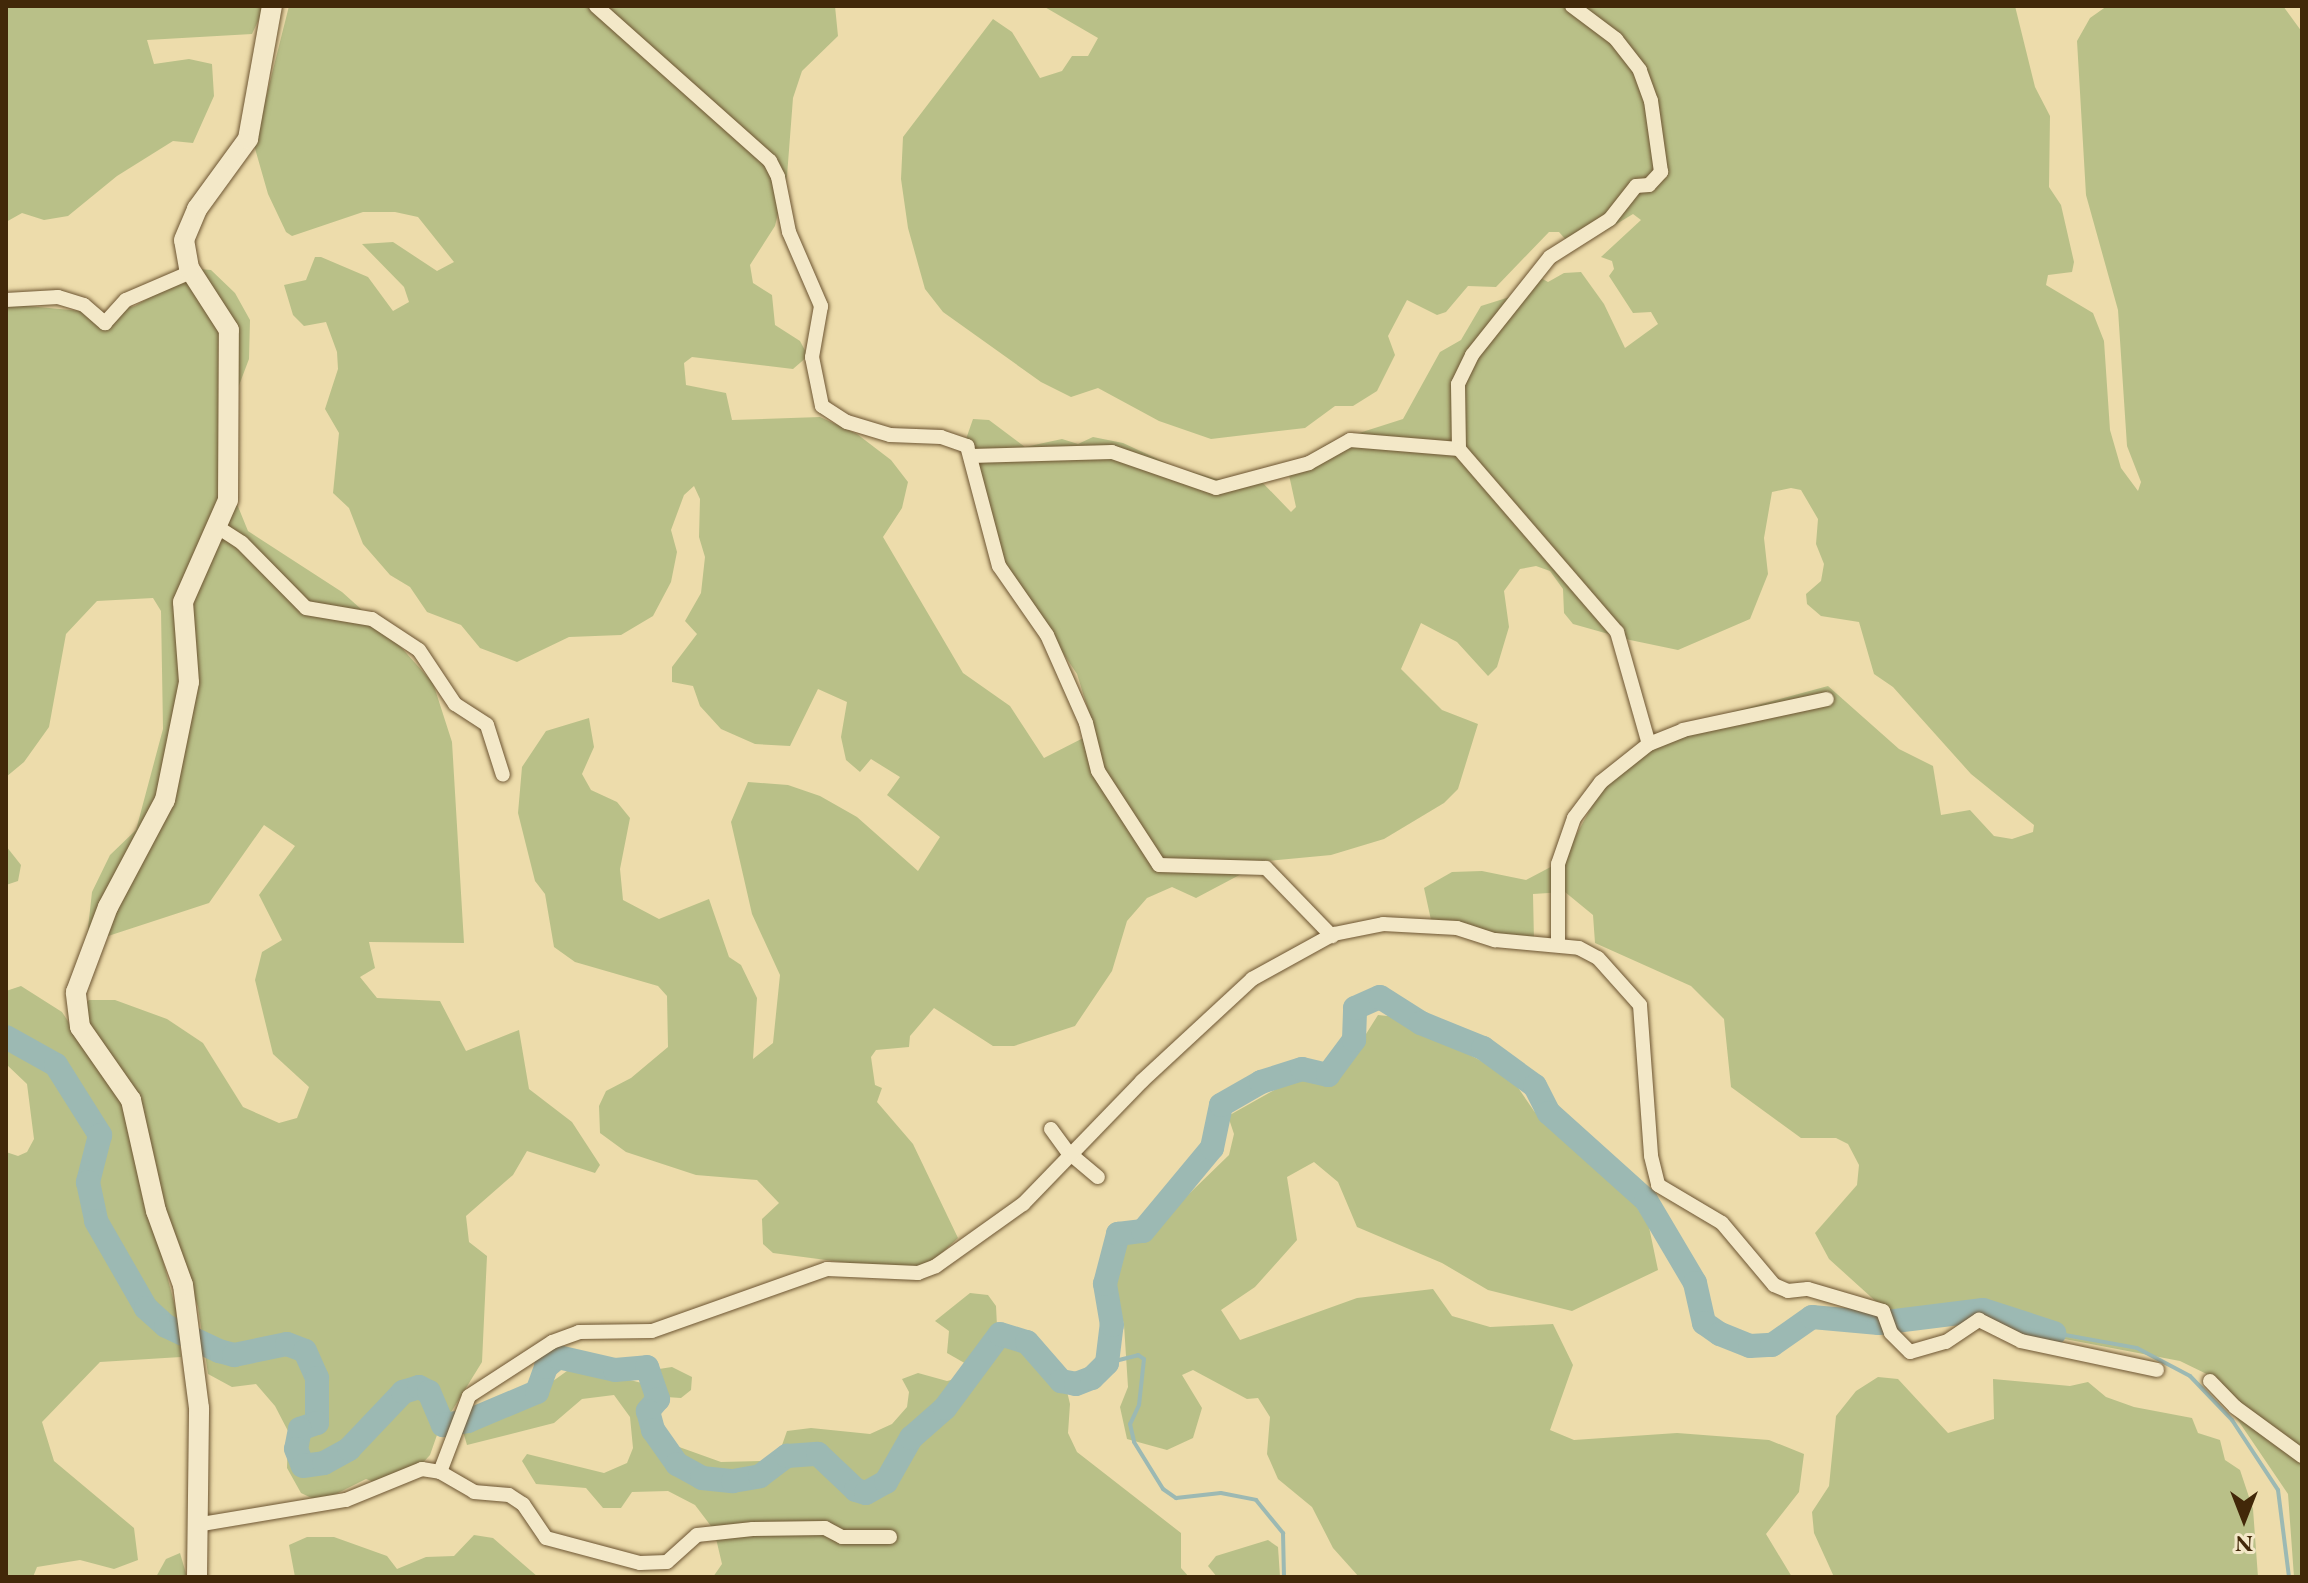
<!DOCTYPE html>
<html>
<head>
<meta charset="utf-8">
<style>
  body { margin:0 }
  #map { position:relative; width:2308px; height:1583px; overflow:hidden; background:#eddcab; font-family:"EB Garamond",serif }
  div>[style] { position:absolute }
  .green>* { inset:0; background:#b9c088 }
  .stream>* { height:4px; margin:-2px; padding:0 2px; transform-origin:2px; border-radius:2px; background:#9cb9b3 }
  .river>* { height:24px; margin:-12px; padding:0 12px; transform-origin:12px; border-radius:12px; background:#9cb9b3 }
  .roads { filter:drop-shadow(0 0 2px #6d5532) drop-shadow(0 0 2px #6d5532) }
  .street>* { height:14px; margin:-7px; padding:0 7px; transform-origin:7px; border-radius:7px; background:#f3e8c8 }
  .secondary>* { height:20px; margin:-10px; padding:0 10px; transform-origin:10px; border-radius:10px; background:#f3e8c8 }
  span { translate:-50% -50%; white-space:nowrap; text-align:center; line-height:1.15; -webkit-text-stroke:8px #f3e8c8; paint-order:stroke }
  .frame { position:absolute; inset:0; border:8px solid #422809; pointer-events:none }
  .north { position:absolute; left:2204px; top:1479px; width:80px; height:80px; -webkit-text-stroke:6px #f3e8c8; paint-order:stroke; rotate:180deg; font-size:22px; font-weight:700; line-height:32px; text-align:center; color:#422809 }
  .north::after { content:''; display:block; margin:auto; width:28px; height:36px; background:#422809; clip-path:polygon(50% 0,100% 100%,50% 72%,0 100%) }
</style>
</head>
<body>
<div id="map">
  <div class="green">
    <i style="clip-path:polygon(6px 6px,265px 6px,252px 34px,147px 40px,154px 64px,189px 59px,212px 64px,214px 96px,193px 143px,173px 141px,117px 176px,68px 216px,44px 220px,22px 213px,6px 222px)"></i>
    <i style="clip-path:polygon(289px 6px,835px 6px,838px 36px,802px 71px,793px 98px,787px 176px,775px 226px,750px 265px,753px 283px,772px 295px,775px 325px,800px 341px,808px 356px,793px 369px,692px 357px,684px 363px,686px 385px,726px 393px,732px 420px,820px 417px,857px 434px,891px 460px,908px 482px,902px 508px,883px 537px,963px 673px,1010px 706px,1044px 758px,1095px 732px,1077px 674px,1008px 571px,966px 439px,973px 419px,989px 420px,1025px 447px,1062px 439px,1078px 444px,1093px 437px,1123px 443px,1175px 467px,1217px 479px,1259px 479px,1291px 512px,1296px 507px,1289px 475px,1299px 461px,1331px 442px,1403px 419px,1440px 352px,1461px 340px,1481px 306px,1516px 295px,1541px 278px,1548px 282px,1564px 273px,1581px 272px,1604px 304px,1625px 348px,1658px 324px,1651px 312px,1633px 313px,1609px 276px,1614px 269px,1612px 261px,1601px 257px,1641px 220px,1633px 214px,1605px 231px,1566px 240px,1559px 232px,1549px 232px,1496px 287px,1468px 286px,1446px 312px,1437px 315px,1407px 300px,1388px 336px,1395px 355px,1377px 391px,1353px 406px,1335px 406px,1305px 428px,1211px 439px,1159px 421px,1098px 388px,1071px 397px,1041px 382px,943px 312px,925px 289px,908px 228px,901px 179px,903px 137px,993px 19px,1012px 32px,1040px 78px,1062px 71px,1072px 56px,1088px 56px,1098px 38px,1043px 6px,2015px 6px,2035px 87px,2050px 116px,2049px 187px,2061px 205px,2074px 262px,2072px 272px,2048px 275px,2046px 285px,2093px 313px,2104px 341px,2110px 430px,2121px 468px,2138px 491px,2141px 482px,2127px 446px,2118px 310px,2086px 195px,2077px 41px,2090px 18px,2107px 6px,2283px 6px,2302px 32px,2302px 1577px,2294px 1577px,2288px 1494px,2231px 1410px,2221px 1381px,2180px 1361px,2054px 1337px,1994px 1308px,1892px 1316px,1829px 1259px,1815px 1233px,1857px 1185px,1859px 1165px,1848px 1144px,1836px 1138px,1801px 1138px,1731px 1087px,1724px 1019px,1691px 986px,1595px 943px,1593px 915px,1565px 892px,1533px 894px,1534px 941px,1431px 920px,1424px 888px,1452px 872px,1482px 871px,1526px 880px,1562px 861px,1604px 784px,1663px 741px,1728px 713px,1828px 686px,1899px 749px,1933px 766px,1941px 815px,1970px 810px,1994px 836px,2012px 839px,2033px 832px,2034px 825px,1971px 774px,1893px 687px,1874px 674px,1859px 622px,1821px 616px,1807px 604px,1806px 594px,1821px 581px,1824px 564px,1816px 544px,1818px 519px,1801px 490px,1791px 488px,1772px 492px,1764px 538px,1768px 574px,1750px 619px,1678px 650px,1630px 640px,1573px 624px,1564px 613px,1563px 589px,1550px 571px,1536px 566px,1520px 569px,1504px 591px,1509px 627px,1497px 667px,1488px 676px,1457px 642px,1421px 623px,1401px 669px,1442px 710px,1478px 724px,1458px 789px,1444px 803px,1384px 839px,1331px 855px,1266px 861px,1196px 898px,1172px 887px,1147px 898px,1127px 921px,1112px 971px,1075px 1026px,1014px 1046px,993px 1046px,934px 1008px,910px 1036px,909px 1047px,876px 1050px,871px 1057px,875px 1085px,882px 1088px,877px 1102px,913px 1144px,958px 1238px,932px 1262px,913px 1268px,879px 1267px,773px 1253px,763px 1244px,762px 1219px,779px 1203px,757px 1180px,696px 1175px,626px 1152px,600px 1133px,599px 1106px,606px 1091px,631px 1078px,668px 1047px,667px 996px,658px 986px,575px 962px,554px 947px,545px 894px,535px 881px,518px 813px,522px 767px,546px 731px,589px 718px,594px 747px,582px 774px,591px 790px,617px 802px,630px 818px,620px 869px,623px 900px,659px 919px,709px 899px,729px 957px,741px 965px,757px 998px,753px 1059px,773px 1043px,780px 975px,752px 914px,731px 822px,748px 782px,788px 785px,820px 796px,857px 817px,918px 871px,940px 837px,887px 795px,900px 777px,871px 759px,860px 772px,846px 760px,841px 737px,847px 702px,818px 689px,790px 746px,755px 744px,721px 729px,700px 706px,693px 686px,672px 682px,672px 667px,697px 634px,685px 621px,701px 593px,705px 557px,699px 537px,700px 499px,694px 486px,684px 495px,671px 530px,677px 552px,671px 582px,653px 616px,621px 635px,569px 637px,517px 662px,480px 648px,461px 625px,427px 612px,410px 587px,390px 575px,363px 544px,349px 508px,333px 493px,339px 433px,325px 409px,338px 369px,337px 352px,326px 322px,304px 326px,293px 315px,284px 285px,306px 280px,315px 257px,321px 257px,368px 277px,393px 311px,409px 302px,404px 287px,362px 244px,393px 242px,437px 271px,454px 262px,418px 217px,395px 212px,363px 212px,292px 236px,286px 232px,268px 194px,254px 145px)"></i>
    <i style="clip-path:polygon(199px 269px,211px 270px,235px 293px,250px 320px,249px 359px,238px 388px,237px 504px,248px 531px,342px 592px,391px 636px,433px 683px,452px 742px,464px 943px,369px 942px,375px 968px,360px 977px,377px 998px,440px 1001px,466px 1051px,519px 1030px,529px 1089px,572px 1122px,600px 1165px,595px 1173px,527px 1151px,513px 1175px,466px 1216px,469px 1242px,487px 1256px,482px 1362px,437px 1435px,430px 1455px,406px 1481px,387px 1487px,366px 1479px,320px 1502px,301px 1493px,287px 1468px,288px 1431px,275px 1406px,256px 1384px,232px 1387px,208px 1374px,198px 1307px,161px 1204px,142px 1104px,87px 1023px,84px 1005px,89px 1000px,115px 1000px,167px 1019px,203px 1043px,243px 1107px,279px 1123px,297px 1118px,309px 1087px,273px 1054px,255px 980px,262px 952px,282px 940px,259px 895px,295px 846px,264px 825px,209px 903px,102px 938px,87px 937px,92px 892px,110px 855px,136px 830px,163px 729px,161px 611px,153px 598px,97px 601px,66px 634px,49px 727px,24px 762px,6px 777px,6px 304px,103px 313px,135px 306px)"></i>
    <i style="clip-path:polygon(6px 846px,21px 865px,18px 881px,6px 885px)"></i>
    <i style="clip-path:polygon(21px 986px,62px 1012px,122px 1104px,176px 1310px,181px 1357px,100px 1362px,42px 1422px,54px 1461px,134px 1528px,138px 1560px,114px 1569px,80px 1560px,37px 1567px,33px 1577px,6px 1577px,6px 1152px,18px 1156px,27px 1152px,34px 1139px,27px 1084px,6px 1064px,6px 991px)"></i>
    <i style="clip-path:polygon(1378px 1015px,1397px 1017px,1510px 1076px,1534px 1111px,1630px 1196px,1649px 1227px,1658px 1270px,1572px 1311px,1488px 1290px,1442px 1263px,1357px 1227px,1338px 1182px,1314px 1162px,1287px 1177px,1297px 1240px,1255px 1287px,1221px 1310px,1240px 1340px,1357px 1298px,1433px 1289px,1452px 1316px,1490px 1327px,1553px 1324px,1573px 1365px,1550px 1430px,1574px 1440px,1677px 1433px,1769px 1440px,1804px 1454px,1799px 1492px,1766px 1534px,1792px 1577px,1359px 1577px,1333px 1548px,1312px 1507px,1278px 1479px,1267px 1454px,1270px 1417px,1258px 1398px,1247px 1399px,1193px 1370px,1182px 1375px,1202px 1408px,1193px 1438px,1167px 1450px,1127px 1439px,1120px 1407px,1128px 1387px,1124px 1325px,1113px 1278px,1121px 1248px,1158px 1224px,1229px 1155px,1234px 1134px,1228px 1116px,1292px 1080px,1342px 1072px)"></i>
    <i style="clip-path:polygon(970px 1293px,988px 1295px,996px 1306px,997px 1326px,1025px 1330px,1061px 1366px,1070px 1404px,1068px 1433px,1077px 1452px,1181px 1533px,1181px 1568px,1189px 1577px,713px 1577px,722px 1564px,714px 1530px,695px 1505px,668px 1491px,632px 1492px,621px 1508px,603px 1508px,586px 1488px,536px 1484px,522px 1461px,527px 1454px,604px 1473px,627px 1463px,633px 1448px,630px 1417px,614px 1395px,582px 1399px,554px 1423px,467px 1445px,462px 1428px,467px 1413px,518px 1390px,546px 1386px,574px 1366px,642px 1383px,659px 1369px,672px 1367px,692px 1377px,691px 1390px,681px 1398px,651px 1396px,645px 1406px,648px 1419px,668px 1443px,721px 1462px,761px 1461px,781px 1448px,787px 1431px,811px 1428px,870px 1434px,892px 1424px,907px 1407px,909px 1392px,902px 1379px,918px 1373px,947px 1381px,963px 1377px,968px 1365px,947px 1353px,949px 1331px,935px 1321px)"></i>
    <i style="clip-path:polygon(1878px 1377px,1898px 1379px,1948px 1433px,1994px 1419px,1993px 1379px,2070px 1386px,2088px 1382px,2106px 1397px,2134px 1407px,2192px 1418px,2198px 1433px,2220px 1440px,2225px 1460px,2240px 1470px,2253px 1509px,2258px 1577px,1834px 1577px,1814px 1533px,1812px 1512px,1829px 1486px,1836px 1416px,1856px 1391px)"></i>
    <i style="clip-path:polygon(474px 1535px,493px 1538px,538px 1577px,295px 1577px,289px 1545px,307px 1537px,334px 1537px,387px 1556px,397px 1569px,426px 1557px,454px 1556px)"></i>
    <i style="clip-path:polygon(1268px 1540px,1278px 1547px,1280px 1577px,1217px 1577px,1208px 1566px,1216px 1556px)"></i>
    <i style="clip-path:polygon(180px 1553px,187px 1577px,156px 1577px,166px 1559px)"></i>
  </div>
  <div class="stream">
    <i style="left:2054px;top:1333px;width:84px;rotate:10.2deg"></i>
    <i style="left:2137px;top:1348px;width:60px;rotate:27.8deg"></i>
    <i style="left:2190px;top:1376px;width:61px;rotate:46.3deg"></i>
    <i style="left:2232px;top:1420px;width:84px;rotate:56.7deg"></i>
    <i style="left:2278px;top:1490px;width:88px;rotate:82.8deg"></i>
    <i style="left:1107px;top:1363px;width:32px;rotate:-14deg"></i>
    <i style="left:1138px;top:1355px;width:7px;rotate:34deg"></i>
    <i style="left:1144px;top:1359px;width:46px;rotate:96.2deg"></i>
    <i style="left:1139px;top:1405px;width:21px;rotate:115deg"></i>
    <i style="left:1130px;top:1424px;width:18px;rotate:77deg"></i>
    <i style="left:1134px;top:1442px;width:55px;rotate:58.3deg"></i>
    <i style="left:1163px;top:1489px;width:16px;rotate:35deg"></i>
    <i style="left:1176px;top:1498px;width:45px;rotate:-6.3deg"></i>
    <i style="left:1221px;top:1493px;width:36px;rotate:11deg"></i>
    <i style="left:1256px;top:1500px;width:43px;rotate:50.7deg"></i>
    <i style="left:1283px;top:1533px;width:44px;rotate:88.7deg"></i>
  </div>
  <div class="river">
    <i style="left:6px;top:1037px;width:57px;rotate:29.2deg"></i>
    <i style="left:56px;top:1065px;width:83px;rotate:57.8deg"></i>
    <i style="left:100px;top:1135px;width:49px;rotate:104.3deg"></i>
    <i style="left:88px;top:1182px;width:40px;rotate:78deg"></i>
    <i style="left:96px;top:1221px;width:100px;rotate:60.1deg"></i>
    <i style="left:146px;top:1308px;width:27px;rotate:42deg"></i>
    <i style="left:166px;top:1326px;width:59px;rotate:25.3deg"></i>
    <i style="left:219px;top:1351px;width:16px;rotate:15deg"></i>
    <i style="left:234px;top:1355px;width:54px;rotate:-11.7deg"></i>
    <i style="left:287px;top:1344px;width:19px;rotate:21deg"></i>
    <i style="left:305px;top:1351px;width:30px;rotate:66deg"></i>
    <i style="left:317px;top:1378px;width:45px;rotate:90deg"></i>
    <i style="left:317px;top:1423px;width:18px;rotate:161deg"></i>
    <i style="left:300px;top:1429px;width:20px;rotate:101deg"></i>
    <i style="left:296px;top:1449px;width:18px;rotate:68deg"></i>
    <i style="left:303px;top:1466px;width:21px;rotate:-8deg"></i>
    <i style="left:324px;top:1463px;width:29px;rotate:-29deg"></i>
    <i style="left:349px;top:1449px;width:79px;rotate:-46.5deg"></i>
    <i style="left:403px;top:1392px;width:17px;rotate:-17deg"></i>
    <i style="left:419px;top:1387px;width:11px;rotate:27deg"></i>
    <i style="left:429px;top:1392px;width:36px;rotate:67deg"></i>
    <i style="left:443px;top:1425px;width:25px;rotate:-9deg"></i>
    <i style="left:468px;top:1421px;width:75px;rotate:-22.8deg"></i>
    <i style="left:537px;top:1392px;width:27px;rotate:-70deg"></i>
    <i style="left:546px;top:1367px;width:16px;rotate:-40deg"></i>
    <i style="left:558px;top:1357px;width:58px;rotate:12.8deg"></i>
    <i style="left:615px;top:1370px;width:32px;rotate:-5deg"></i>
    <i style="left:647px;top:1367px;width:34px;rotate:71deg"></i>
    <i style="left:658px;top:1399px;width:16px;rotate:130deg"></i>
    <i style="left:648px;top:1411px;width:20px;rotate:75deg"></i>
    <i style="left:653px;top:1430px;width:42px;rotate:54.8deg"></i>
    <i style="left:677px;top:1464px;width:29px;rotate:29deg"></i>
    <i style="left:702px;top:1478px;width:31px;rotate:6deg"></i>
    <i style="left:733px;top:1481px;width:27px;rotate:-10deg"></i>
    <i style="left:760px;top:1476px;width:34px;rotate:-37deg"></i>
    <i style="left:787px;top:1456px;width:31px;rotate:-4deg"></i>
    <i style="left:818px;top:1454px;width:52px;rotate:43.5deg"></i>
    <i style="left:856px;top:1490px;width:10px;rotate:17deg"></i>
    <i style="left:866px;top:1493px;width:23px;rotate:-29deg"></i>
    <i style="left:886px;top:1482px;width:51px;rotate:-60.4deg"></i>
    <i style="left:911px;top:1438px;width:45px;rotate:-41.4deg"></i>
    <i style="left:945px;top:1408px;width:92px;rotate:-53.4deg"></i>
    <i style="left:1000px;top:1334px;width:28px;rotate:17deg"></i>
    <i style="left:1027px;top:1342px;width:52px;rotate:48.9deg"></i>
    <i style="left:1061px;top:1381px;width:15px;rotate:11deg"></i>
    <i style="left:1076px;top:1384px;width:17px;rotate:-21deg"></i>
    <i style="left:1092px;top:1378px;width:21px;rotate:-45deg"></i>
    <i style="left:1107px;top:1363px;width:38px;rotate:-83deg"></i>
    <i style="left:1112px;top:1325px;width:42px;rotate:-99.7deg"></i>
    <i style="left:1105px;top:1284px;width:52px;rotate:-75.4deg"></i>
    <i style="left:1118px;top:1234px;width:25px;rotate:-7deg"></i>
    <i style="left:1143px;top:1231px;width:108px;rotate:-50.3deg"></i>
    <i style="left:1212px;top:1148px;width:44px;rotate:-78.2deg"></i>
    <i style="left:1221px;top:1105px;width:46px;rotate:-29.9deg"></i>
    <i style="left:1261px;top:1082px;width:43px;rotate:-17.6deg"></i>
    <i style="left:1302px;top:1069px;width:27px;rotate:13deg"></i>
    <i style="left:1328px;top:1075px;width:44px;rotate:-53.4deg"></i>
    <i style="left:1354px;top:1040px;width:32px;rotate:-88deg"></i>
    <i style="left:1355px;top:1008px;width:27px;rotate:-24deg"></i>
    <i style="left:1380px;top:997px;width:49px;rotate:32.4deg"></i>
    <i style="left:1421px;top:1023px;width:67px;rotate:22deg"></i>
    <i style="left:1483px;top:1048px;width:64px;rotate:36.2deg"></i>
    <i style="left:1535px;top:1086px;width:30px;rotate:63deg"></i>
    <i style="left:1549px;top:1113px;width:130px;rotate:41.9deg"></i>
    <i style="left:1646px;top:1200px;width:96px;rotate:59.4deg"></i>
    <i style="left:1695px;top:1283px;width:41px;rotate:77.3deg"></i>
    <i style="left:1704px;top:1323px;width:19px;rotate:35deg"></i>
    <i style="left:1720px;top:1334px;width:32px;rotate:22deg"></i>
    <i style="left:1750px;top:1346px;width:22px;rotate:-3deg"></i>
    <i style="left:1772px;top:1345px;width:49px;rotate:-35deg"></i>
    <i style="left:1812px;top:1317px;width:67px;rotate:5.1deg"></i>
    <i style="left:1879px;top:1323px;width:105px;rotate:-7.1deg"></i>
    <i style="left:1983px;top:1310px;width:75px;rotate:17.9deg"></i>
  </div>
  <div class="roads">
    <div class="street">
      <i style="left:596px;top:6px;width:233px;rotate:41.7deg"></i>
      <i style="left:770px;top:161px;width:18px;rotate:63deg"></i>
      <i style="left:778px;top:177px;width:56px;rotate:78.7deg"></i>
      <i style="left:789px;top:232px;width:81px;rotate:66.6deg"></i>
      <i style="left:821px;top:306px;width:52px;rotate:100deg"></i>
      <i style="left:812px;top:357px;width:50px;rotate:78.5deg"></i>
      <i style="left:822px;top:406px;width:30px;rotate:33deg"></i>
      <i style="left:847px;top:422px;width:45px;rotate:16.8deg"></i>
      <i style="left:890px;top:435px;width:51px;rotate:2.2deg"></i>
      <i style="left:941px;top:437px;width:28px;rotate:19deg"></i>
      <i style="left:967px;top:446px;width:124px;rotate:75.1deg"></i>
      <i style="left:999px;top:566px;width:84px;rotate:55.2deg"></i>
      <i style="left:1047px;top:635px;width:96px;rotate:66.1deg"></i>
      <i style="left:1086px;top:723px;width:49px;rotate:76deg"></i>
      <i style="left:1098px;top:771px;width:112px;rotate:57deg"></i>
      <i style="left:1159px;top:865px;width:107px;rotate:1.6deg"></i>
      <i style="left:1266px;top:868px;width:95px;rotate:45.9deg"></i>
      <i style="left:6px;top:300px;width:52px;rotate:-3.3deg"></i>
      <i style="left:58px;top:297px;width:27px;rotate:17deg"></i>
      <i style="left:84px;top:305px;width:28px;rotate:41deg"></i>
      <i style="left:105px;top:323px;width:31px;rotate:-48deg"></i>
      <i style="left:126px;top:300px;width:71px;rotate:-23.3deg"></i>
      <i style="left:1459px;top:449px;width:65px;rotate:-90.9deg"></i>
      <i style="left:1458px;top:384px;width:32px;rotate:-64deg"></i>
      <i style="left:1472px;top:355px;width:125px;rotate:-51.5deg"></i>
      <i style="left:1550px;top:257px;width:71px;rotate:-32.3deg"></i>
      <i style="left:1610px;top:219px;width:42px;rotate:-51.8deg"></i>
      <i style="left:1636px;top:186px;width:13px;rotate:-4deg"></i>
      <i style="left:1649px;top:185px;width:18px;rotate:-47deg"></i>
      <i style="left:1661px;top:172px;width:72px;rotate:-98deg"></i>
      <i style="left:1651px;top:101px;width:33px;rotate:-110deg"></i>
      <i style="left:1640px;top:70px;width:39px;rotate:-128deg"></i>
      <i style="left:1616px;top:39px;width:55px;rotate:-143.1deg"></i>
      <i style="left:971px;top:456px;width:141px;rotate:-1.6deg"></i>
      <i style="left:1112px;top:452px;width:110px;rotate:19.1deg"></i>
      <i style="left:1216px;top:488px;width:96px;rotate:-15deg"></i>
      <i style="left:1309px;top:463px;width:47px;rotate:-29.3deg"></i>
      <i style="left:1350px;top:440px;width:109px;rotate:4.7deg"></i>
      <i style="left:1459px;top:449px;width:242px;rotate:49.2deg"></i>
      <i style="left:1617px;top:632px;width:116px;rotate:74.1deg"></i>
      <i style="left:219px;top:528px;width:27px;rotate:33deg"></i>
      <i style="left:242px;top:543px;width:91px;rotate:45.4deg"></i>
      <i style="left:306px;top:608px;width:67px;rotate:9.5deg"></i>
      <i style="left:372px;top:619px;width:56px;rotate:33.4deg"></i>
      <i style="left:419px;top:650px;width:65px;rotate:56.3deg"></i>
      <i style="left:455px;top:704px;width:38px;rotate:33deg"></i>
      <i style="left:487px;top:725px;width:52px;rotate:72.3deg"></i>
      <i style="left:1558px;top:945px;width:81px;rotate:-90deg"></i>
      <i style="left:1558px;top:864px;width:49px;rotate:-70.8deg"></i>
      <i style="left:1574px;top:818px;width:45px;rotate:-53.1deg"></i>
      <i style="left:1601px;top:782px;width:61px;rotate:-38.4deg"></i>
      <i style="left:1649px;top:744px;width:37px;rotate:-22deg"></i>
      <i style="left:1683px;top:730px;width:147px;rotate:-12.1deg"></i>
      <i style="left:1051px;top:1129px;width:29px;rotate:54deg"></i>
      <i style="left:1068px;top:1152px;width:39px;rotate:40deg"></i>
      <i style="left:2210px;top:1381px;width:36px;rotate:46deg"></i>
      <i style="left:2235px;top:1407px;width:83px;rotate:36.2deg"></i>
      <i style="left:440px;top:1472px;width:81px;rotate:-69.1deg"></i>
      <i style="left:469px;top:1396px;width:99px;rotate:-33deg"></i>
      <i style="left:552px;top:1342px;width:29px;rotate:-20deg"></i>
      <i style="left:579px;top:1332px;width:73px;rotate:-0.8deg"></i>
      <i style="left:652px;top:1331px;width:186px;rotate:-19.5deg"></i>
      <i style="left:827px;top:1269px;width:91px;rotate:2.5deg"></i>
      <i style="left:918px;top:1273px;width:19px;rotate:-21deg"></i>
      <i style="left:936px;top:1266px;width:107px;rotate:-35.5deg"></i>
      <i style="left:1023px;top:1204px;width:171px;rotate:-45.9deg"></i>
      <i style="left:1142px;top:1081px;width:150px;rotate:-42.8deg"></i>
      <i style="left:1252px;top:979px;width:94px;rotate:-28.8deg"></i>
      <i style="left:1334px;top:934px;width:50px;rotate:-11.5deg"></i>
      <i style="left:1383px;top:924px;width:74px;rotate:3.1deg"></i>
      <i style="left:1457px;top:928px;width:40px;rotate:18deg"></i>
      <i style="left:1495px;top:940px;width:84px;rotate:5.4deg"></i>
      <i style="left:1579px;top:948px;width:21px;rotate:28deg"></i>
      <i style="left:1598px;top:958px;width:63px;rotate:48.2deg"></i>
      <i style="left:1640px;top:1005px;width:151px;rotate:85.8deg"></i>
      <i style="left:1651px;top:1156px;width:30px;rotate:76deg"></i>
      <i style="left:1658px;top:1185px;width:74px;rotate:30.7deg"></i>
      <i style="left:1722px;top:1223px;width:81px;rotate:50deg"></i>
      <i style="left:1774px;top:1285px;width:15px;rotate:23deg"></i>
      <i style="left:1788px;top:1291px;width:20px;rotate:-6deg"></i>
      <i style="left:1808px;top:1289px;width:78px;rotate:16.3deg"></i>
      <i style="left:1883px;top:1311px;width:23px;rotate:70deg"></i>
      <i style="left:1891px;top:1333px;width:27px;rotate:45deg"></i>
      <i style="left:1910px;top:1352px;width:37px;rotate:-16deg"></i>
      <i style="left:1946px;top:1342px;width:40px;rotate:-34deg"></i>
      <i style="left:1979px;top:1320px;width:47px;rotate:26.6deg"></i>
      <i style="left:2021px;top:1341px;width:139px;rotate:12deg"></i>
      <i style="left:196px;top:1525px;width:152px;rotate:-9.5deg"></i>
      <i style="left:346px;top:1500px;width:82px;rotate:-22.2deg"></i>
      <i style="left:422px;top:1469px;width:18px;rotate:9deg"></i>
      <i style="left:440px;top:1472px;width:39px;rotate:30deg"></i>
      <i style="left:474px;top:1492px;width:35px;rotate:5deg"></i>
      <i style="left:509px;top:1495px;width:17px;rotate:33deg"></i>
      <i style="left:523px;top:1504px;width:41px;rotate:55.9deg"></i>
      <i style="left:546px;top:1538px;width:97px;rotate:14.9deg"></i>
      <i style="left:640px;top:1563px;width:27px;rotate:-2deg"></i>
      <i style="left:667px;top:1562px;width:40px;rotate:-42deg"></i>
      <i style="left:697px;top:1535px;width:56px;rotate:-6.1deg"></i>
      <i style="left:753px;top:1529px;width:72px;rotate:-0.8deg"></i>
      <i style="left:825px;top:1528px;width:19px;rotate:28deg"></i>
      <i style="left:842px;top:1537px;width:48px"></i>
    </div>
    <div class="secondary">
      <i style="left:197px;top:1577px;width:169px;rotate:-89.3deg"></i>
      <i style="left:199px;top:1408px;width:124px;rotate:-97.4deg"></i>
      <i style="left:183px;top:1285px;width:79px;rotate:-110deg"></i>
      <i style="left:156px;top:1211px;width:114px;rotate:-102.7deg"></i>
      <i style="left:131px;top:1100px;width:89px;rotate:-124.9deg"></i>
      <i style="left:80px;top:1027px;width:35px;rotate:-97deg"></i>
      <i style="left:76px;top:992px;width:91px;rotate:-69.4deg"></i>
      <i style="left:108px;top:907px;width:121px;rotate:-62deg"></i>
      <i style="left:165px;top:800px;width:120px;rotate:-78.5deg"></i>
      <i style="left:189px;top:682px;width:80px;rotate:-94.3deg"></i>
      <i style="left:183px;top:602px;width:111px;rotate:-66.2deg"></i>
      <i style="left:228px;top:500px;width:170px;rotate:-89.7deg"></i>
      <i style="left:229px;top:330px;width:74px;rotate:-122.8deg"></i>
      <i style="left:189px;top:268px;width:28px;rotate:-100deg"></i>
      <i style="left:184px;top:240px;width:34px;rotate:-67deg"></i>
      <i style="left:197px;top:209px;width:87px;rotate:-53.9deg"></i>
      <i style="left:248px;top:139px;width:135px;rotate:-79.8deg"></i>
    </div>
  </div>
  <div class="frame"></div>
  <div class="north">N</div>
</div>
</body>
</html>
